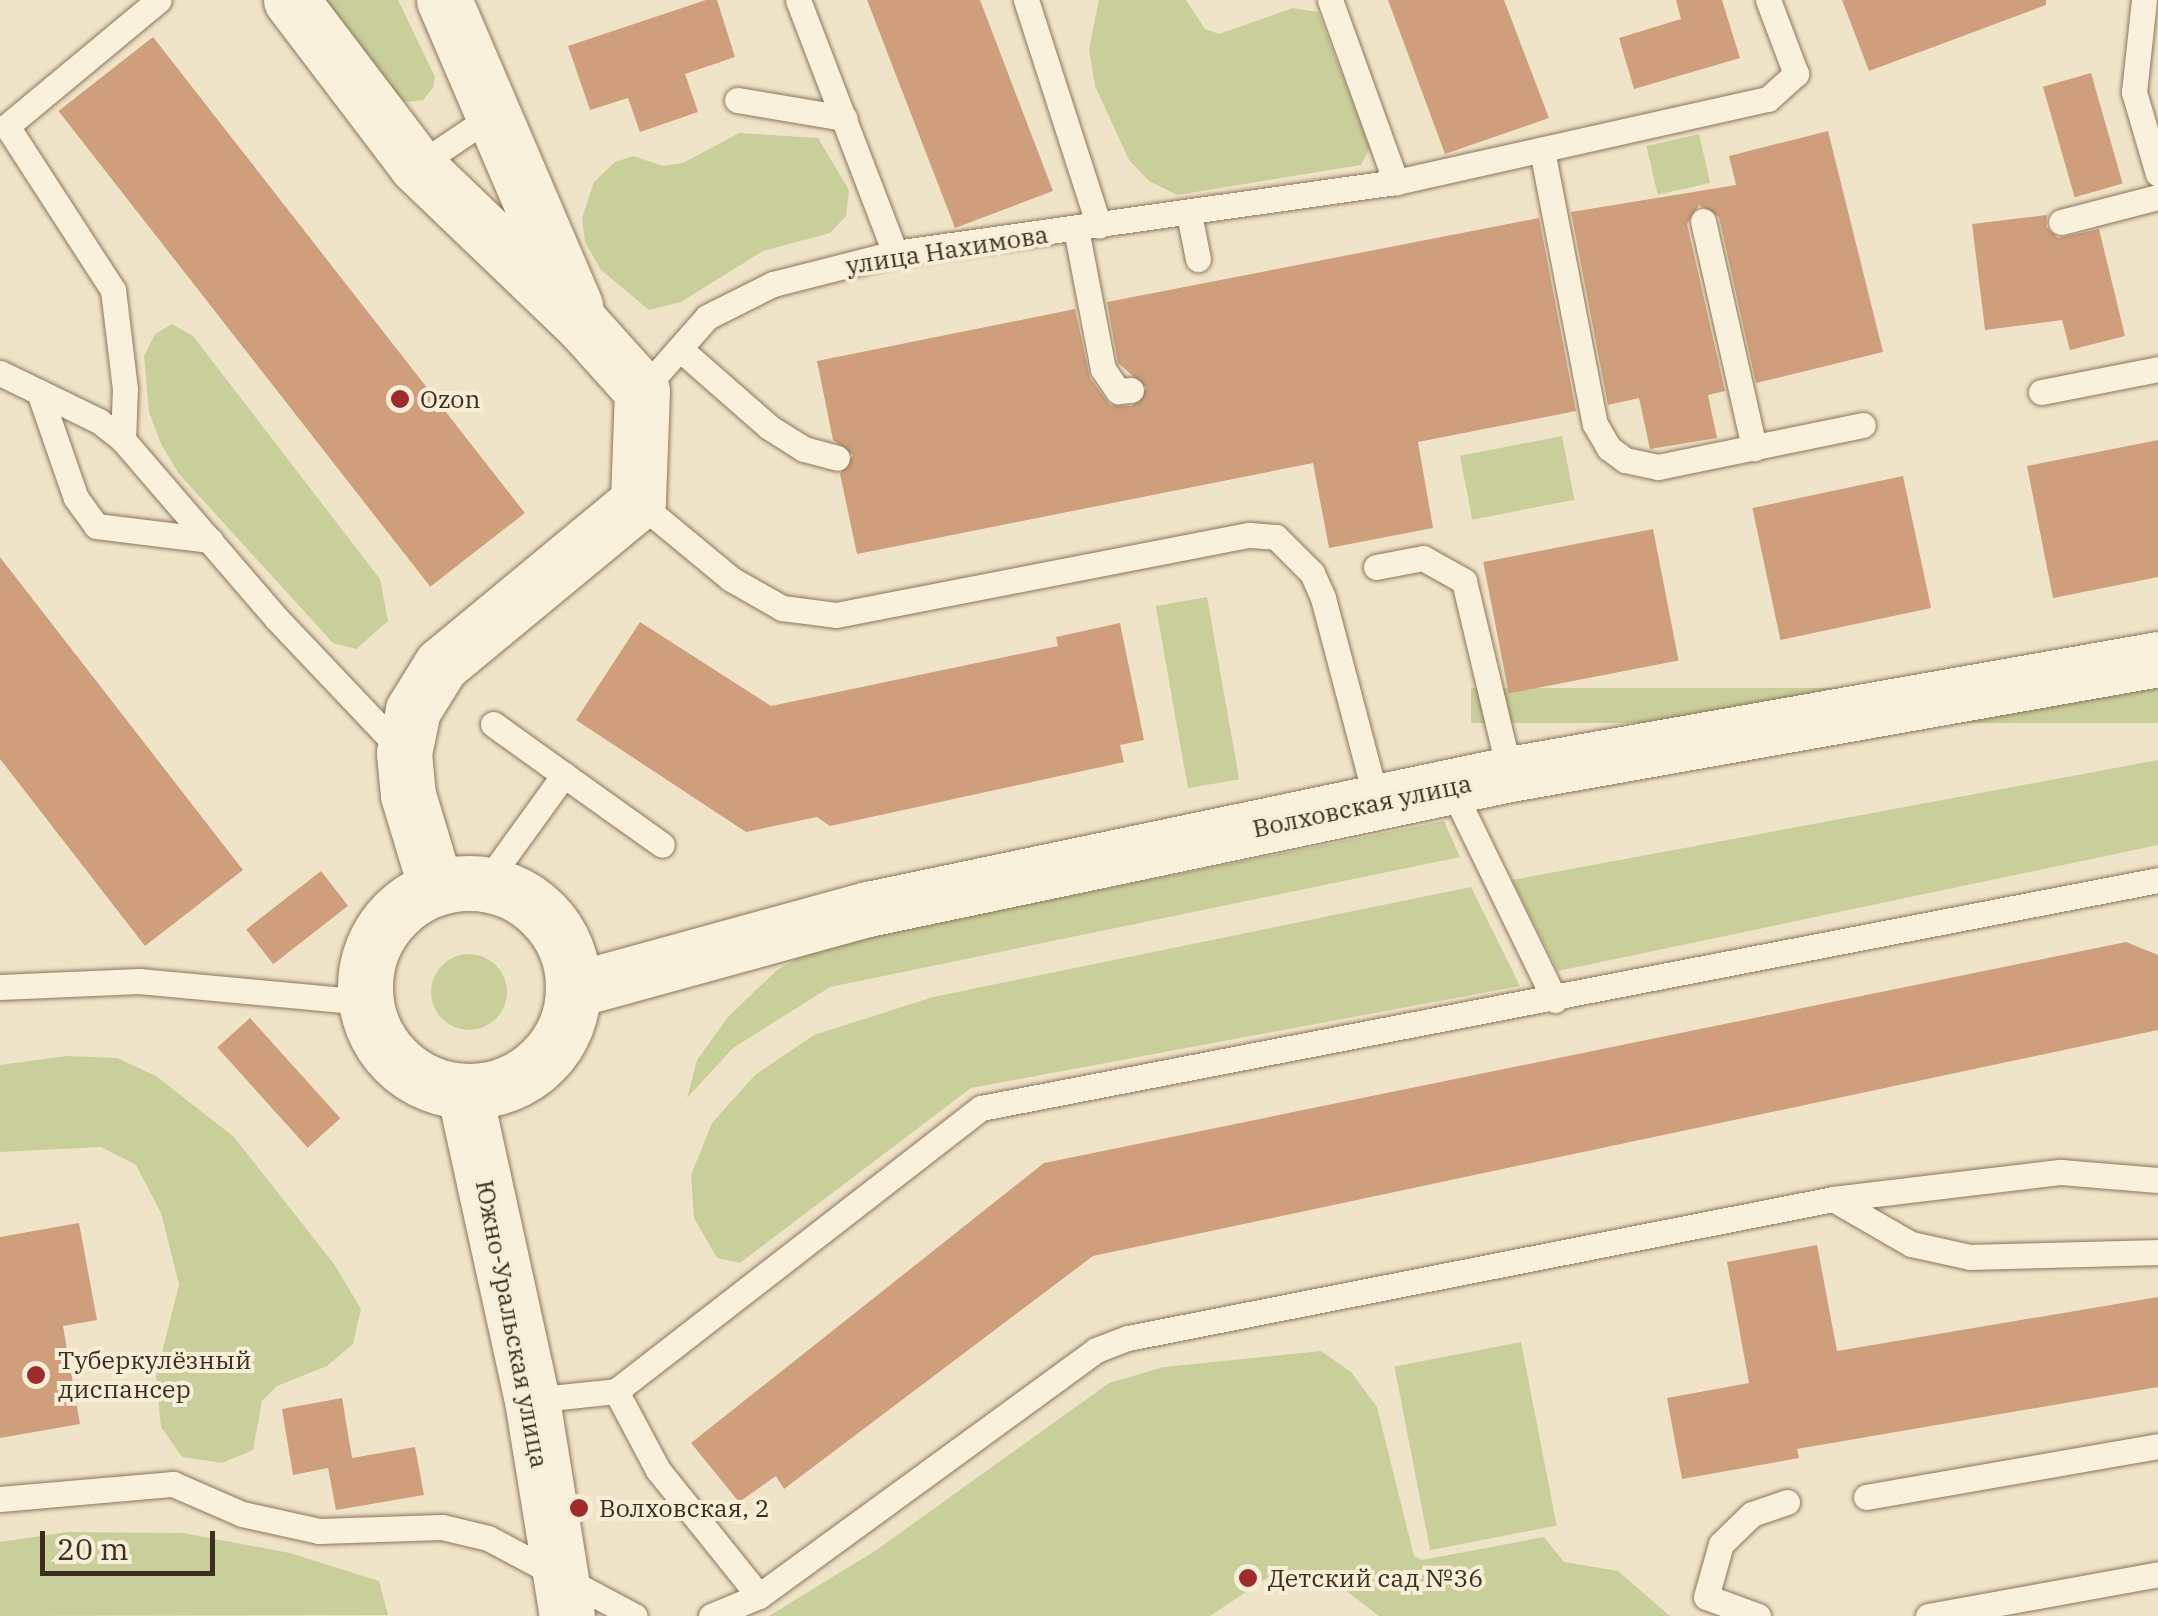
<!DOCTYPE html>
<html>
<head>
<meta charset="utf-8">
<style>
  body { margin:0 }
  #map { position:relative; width:2158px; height:1616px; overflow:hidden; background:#f0e4c8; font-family:"IBM Plex Serif",serif }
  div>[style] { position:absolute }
  .green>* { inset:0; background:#c9cf9b; transform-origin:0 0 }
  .round { border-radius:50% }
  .building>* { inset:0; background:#cf9f7d; transform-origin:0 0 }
  .roads { filter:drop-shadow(0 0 2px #8d765c) drop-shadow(0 0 2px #8d765c) }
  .service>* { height:25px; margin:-12.5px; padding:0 12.5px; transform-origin:12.5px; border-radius:12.5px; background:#faf1dc }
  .tertiary>* { height:55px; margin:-27.5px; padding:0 27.5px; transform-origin:27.5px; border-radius:27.5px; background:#faf1dc }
  .secondary>* { height:55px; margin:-27.5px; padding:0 27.5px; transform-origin:27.5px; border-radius:27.5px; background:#faf1dc }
  .secondary>.ring { margin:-27.5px; padding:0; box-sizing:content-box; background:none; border:55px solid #faf1dc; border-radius:50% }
  .dots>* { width:28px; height:28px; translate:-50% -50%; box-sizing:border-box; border:5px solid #f7eed8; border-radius:50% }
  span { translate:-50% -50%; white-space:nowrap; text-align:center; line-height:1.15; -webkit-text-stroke:8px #f7eed8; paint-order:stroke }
  .street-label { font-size:25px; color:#3d2e20 }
  .poi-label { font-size:25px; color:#3d2e20 }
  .left { translate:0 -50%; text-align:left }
  .scale { position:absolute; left:40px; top:1531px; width:175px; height:45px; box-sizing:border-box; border:5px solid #3d2e20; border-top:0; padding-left:12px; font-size:30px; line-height:35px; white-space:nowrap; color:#3d2e20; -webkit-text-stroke:8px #f7eed8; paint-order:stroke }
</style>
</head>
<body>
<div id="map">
  <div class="green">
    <i style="clip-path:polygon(313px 0,398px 0,435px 77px,433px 88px,423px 100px,406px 102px,377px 78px)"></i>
    <i style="clip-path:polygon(1099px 0,1186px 0,1205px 29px,1219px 34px,1293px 8px,1318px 12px,1370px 148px,1361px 165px,1177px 195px,1149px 181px,1129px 160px,1095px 86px,1089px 49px)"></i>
    <i style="clip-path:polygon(739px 133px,818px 138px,849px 190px,846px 216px,830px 233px,763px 251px,681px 302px,649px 310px,601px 270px,585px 242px,582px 218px,594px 182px,615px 162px,633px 156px,663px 166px,683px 163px)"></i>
    <i style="left:1699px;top:134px;width:50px;height:54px;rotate:77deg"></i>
    <i style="clip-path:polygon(172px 324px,193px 336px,380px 579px,388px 621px,356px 649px,333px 643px,179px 474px,161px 444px,149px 412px,144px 356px,155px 334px)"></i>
    <i style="left:1562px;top:436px;width:65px;height:104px;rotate:79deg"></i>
    <i style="left:1207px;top:597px;width:185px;height:52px;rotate:80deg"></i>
    <i style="left:2158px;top:688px;width:35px;height:687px;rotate:90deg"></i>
    <i style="clip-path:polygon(2158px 760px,2158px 845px,1558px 971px,1512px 880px)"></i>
    <i style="clip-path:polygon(1444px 821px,1460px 857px,830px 987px,733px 1048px,687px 1098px,697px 1060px,728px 1017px,776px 971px,818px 946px)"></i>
    <i style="clip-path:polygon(1471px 887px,1520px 986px,971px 1088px,740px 1263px,717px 1258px,694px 1218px,691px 1175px,712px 1123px,755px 1075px,814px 1035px,933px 997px)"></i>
    <i class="round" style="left:431px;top:954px;width:76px;height:76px"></i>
    <i style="clip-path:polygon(67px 1056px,117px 1058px,156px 1076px,234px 1137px,334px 1264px,361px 1309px,353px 1344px,327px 1366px,277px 1386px,262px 1401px,253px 1450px,222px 1463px,182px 1457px,161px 1427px,156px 1376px,179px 1285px,161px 1213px,136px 1165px,101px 1147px,0 1152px,0 1065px)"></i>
    <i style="left:1521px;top:1342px;width:187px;height:129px;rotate:79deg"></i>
    <i style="clip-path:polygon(1321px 1351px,1351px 1372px,1377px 1407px,1414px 1556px,1422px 1560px,1544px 1537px,1564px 1562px,1618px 1571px,1670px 1616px,1379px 1616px,1320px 1571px,1273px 1574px,1210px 1616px,769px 1616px,875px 1551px,1109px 1383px,1164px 1367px)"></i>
    <i style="clip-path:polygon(67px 1532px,183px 1533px,290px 1553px,379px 1581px,388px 1615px,0 1616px,0 1542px)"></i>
  </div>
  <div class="building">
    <i style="clip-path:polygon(706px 0,717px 0,735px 57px,685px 74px,698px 112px,640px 132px,628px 98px,590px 110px,568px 46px)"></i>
    <i style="clip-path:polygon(867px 0,980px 0,1053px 191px,955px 228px)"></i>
    <i style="clip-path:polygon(1388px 0,1504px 0,1549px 118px,1445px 154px)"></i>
    <i style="clip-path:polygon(1676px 0,1722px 0,1740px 58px,1634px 89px,1619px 38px,1681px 19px)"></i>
    <i style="clip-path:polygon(1842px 0,2046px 0,2046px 5px,1869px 71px)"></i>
    <i style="left:153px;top:37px;width:604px;height:120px;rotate:52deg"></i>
    <i style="left:2091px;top:73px;width:115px;height:50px;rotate:74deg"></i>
    <i style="clip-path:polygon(1828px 131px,1883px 352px,1756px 383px,1719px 217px,1699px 205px,1687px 224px,1725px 391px,1708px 395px,1717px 438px,1650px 449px,1639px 398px,1608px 405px,1571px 212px,1736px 185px,1729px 156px)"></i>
    <i style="clip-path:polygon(2047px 215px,2046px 227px,2058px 238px,2099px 229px,2125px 336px,2070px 350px,2062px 320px,1985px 330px,1972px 224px)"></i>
    <i style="clip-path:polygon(1539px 218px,1576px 411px,1418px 442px,1433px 528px,1329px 548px,1313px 463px,857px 554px,840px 474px,853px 455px,833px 440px,817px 361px,1075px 309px,1090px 378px,1110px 405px,1132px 406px,1147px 388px,1118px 363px,1107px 302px)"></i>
    <i style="clip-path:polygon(2158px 440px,2158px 577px,2053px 598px,2027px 466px)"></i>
    <i style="left:1903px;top:476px;width:135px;height:154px;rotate:78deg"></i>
    <i style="left:1653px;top:529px;width:134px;height:173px;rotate:79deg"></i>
    <i style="clip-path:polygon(0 557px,243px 870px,145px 946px,0 759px)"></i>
    <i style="clip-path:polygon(640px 622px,771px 706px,1058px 646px,1056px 637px,1120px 623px,1144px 740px,1120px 745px,1124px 762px,830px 826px,817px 817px,746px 832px,576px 720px)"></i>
    <i style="left:321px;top:871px;width:44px;height:95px;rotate:52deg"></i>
    <i style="clip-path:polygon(2126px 942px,2158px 955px,2158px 1030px,1093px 1256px,784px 1489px,776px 1476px,739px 1502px,691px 1443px,1044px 1163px)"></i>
    <i style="left:250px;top:1018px;width:135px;height:44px;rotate:48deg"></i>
    <i style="clip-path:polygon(79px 1223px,97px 1320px,63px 1326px,80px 1424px,0 1438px,0 1237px)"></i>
    <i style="clip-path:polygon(1817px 1245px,1837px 1351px,2158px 1297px,2158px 1387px,1797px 1449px,1799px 1458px,1682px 1479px,1667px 1398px,1749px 1383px,1727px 1262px)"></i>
    <i style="clip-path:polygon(342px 1398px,352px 1458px,415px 1447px,424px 1495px,336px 1510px,328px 1468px,293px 1475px,282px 1409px)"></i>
  </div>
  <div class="roads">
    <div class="service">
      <i style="left:798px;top:0;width:271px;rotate:69deg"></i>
      <i style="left:1026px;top:0;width:237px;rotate:72.1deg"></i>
      <i style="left:1330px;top:0;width:194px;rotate:70.1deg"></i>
      <i style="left:2144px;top:0;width:93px;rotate:96.2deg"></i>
      <i style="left:2134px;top:92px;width:85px;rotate:73.7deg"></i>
      <i style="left:737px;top:100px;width:109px;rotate:9.5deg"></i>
      <i style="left:1542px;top:150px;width:279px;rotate:79.1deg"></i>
      <i style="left:1595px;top:424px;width:28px;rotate:60deg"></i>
      <i style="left:1609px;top:448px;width:20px;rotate:37deg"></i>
      <i style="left:1625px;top:460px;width:34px;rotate:12deg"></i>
      <i style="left:1658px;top:467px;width:209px;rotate:-11.6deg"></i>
      <i style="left:417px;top:166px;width:93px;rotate:-34deg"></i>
      <i style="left:1189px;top:214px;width:46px;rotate:78.7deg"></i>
      <i style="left:1703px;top:221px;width:233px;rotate:77.3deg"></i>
      <i style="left:2061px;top:222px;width:100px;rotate:-14.5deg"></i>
      <i style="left:1076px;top:229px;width:143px;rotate:79.1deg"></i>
      <i style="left:1103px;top:369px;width:27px;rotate:56deg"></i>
      <i style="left:1118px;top:391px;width:13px;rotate:-4deg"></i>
      <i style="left:680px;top:349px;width:118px;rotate:41.2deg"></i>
      <i style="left:769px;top:427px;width:41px;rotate:32.2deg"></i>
      <i style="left:804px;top:449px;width:34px;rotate:15deg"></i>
      <i style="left:0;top:373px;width:110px;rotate:25.9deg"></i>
      <i style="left:99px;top:421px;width:31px;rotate:38deg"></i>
      <i style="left:123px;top:440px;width:236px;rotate:49.3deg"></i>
      <i style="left:277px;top:619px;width:183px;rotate:46.5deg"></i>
      <i style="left:642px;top:391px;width:98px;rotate:-48.7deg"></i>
      <i style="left:707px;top:317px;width:74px;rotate:-26.6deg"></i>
      <i style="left:773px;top:284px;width:126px;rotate:-14.3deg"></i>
      <i style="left:895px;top:253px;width:506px;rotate:-8.07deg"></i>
      <i style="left:1396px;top:182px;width:381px;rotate:-12.6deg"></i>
      <i style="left:1768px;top:99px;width:38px;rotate:-42deg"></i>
      <i style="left:1796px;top:74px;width:79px;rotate:-110.7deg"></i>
      <i style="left:39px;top:392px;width:112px;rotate:70.8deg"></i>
      <i style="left:76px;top:498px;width:34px;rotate:54deg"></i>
      <i style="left:96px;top:526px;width:115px;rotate:7deg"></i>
      <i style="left:2041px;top:392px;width:119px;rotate:-11.1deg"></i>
      <i style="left:123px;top:440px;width:51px;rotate:-87.8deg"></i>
      <i style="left:125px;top:389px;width:100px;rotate:-96.9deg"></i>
      <i style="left:113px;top:290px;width:195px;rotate:-122.9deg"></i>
      <i style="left:7px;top:126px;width:197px;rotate:-39.7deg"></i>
      <i style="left:638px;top:502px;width:121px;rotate:39.6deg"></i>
      <i style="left:731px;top:579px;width:59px;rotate:29.6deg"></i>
      <i style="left:782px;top:608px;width:54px;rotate:7.4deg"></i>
      <i style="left:836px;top:615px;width:421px;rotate:-11deg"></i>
      <i style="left:1249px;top:535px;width:27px;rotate:4deg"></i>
      <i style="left:1276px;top:537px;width:51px;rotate:45deg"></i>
      <i style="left:1312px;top:573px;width:27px;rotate:66deg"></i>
      <i style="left:1323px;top:598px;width:212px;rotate:75.2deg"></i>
      <i style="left:1376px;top:567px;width:48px;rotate:-10.8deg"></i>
      <i style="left:1423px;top:558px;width:47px;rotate:29.3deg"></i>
      <i style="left:1464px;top:581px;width:198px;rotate:76.6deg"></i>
      <i style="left:493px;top:724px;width:87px;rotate:35.7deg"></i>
      <i style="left:1451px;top:787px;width:237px;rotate:64deg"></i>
      <i style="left:485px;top:884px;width:135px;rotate:-54.1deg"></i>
      <i style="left:564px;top:775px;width:120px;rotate:35.5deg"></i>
      <i style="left:0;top:987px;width:139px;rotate:-2.5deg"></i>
      <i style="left:139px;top:981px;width:227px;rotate:5.3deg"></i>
      <i style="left:1833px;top:1199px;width:90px;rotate:30deg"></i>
      <i style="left:1911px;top:1244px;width:60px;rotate:12.4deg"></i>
      <i style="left:1970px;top:1257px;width:188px;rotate:-1.5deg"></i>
      <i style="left:616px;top:1391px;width:89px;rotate:62deg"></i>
      <i style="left:658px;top:1470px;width:161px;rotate:51.3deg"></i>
      <i style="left:532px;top:1400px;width:84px;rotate:-6.1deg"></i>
      <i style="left:616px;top:1391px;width:462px;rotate:-37.8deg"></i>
      <i style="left:981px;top:1108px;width:1199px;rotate:-10.96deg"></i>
      <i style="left:1866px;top:1497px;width:296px;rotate:-9.9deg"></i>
      <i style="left:0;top:1499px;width:174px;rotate:-5deg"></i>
      <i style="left:173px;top:1484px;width:75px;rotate:23.5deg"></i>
      <i style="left:242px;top:1514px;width:79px;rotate:12.4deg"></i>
      <i style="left:319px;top:1531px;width:123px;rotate:-1.9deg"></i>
      <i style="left:442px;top:1527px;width:47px;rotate:13.4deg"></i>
      <i style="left:488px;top:1538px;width:166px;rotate:28deg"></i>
      <i style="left:711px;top:1616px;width:52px;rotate:-22.6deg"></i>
      <i style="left:759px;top:1596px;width:417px;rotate:-36.1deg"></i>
      <i style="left:1096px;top:1350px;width:34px;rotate:-21deg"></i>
      <i style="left:1128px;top:1338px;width:719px;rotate:-11.15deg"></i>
      <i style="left:1833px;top:1199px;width:230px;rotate:-6.8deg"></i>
      <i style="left:2061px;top:1172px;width:97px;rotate:4.7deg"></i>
      <i style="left:1758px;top:1616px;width:55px;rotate:-159.9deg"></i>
      <i style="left:1706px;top:1597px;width:55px;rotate:-74.2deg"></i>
      <i style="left:1721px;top:1544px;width:43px;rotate:-44.1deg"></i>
      <i style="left:1752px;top:1514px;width:37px;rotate:-19deg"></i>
      <i style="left:1928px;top:1616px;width:234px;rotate:-10.3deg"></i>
    </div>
    <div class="tertiary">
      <i style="left:573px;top:990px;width:306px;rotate:-15.4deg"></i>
      <i style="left:868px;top:909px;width:656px;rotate:-11.88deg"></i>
      <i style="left:1510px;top:774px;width:658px;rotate:-10.06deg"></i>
    </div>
    <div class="secondary">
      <i style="left:291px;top:0;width:208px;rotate:52.8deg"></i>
      <i style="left:417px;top:166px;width:227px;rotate:43.8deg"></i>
      <i style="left:581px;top:323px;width:91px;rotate:48.1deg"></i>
      <i style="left:642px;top:391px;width:111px;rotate:92.1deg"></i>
      <i style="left:638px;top:502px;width:256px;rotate:140.4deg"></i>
      <i style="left:441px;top:665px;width:53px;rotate:121.9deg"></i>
      <i style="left:413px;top:710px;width:44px;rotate:101.8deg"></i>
      <i style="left:404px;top:753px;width:42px;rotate:84.6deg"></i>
      <i style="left:408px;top:795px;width:97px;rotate:73.2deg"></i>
      <i style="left:444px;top:0;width:333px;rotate:66.8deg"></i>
      <i class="ring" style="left:365px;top:883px;width:153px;height:153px"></i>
      <i style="left:464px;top:1091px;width:316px;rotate:77.6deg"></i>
      <i style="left:532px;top:1400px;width:219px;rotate:80.8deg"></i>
    </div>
  </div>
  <div class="dots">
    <i style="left:400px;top:399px;background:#9e2a2b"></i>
    <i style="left:36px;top:1375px;background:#9e2a2b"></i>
    <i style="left:579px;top:1508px;background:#9e2a2b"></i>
    <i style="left:1248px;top:1578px;background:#9e2a2b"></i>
  </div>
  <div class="street-label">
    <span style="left:947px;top:250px;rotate:-9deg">улица Нахимова</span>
    <span style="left:1362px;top:806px;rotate:-12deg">Волховская улица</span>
    <span style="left:512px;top:1324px;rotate:79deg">Южно-Уральская улица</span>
  </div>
  <div class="poi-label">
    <span class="left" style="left:420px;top:399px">Ozon</span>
    <span class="left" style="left:58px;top:1375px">Туберкулёзный<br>диспансер</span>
    <span class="left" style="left:599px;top:1508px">Волховская, 2</span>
    <span class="left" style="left:1268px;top:1578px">Детский сад №36</span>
  </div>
  <div class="scale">20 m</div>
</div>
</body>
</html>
